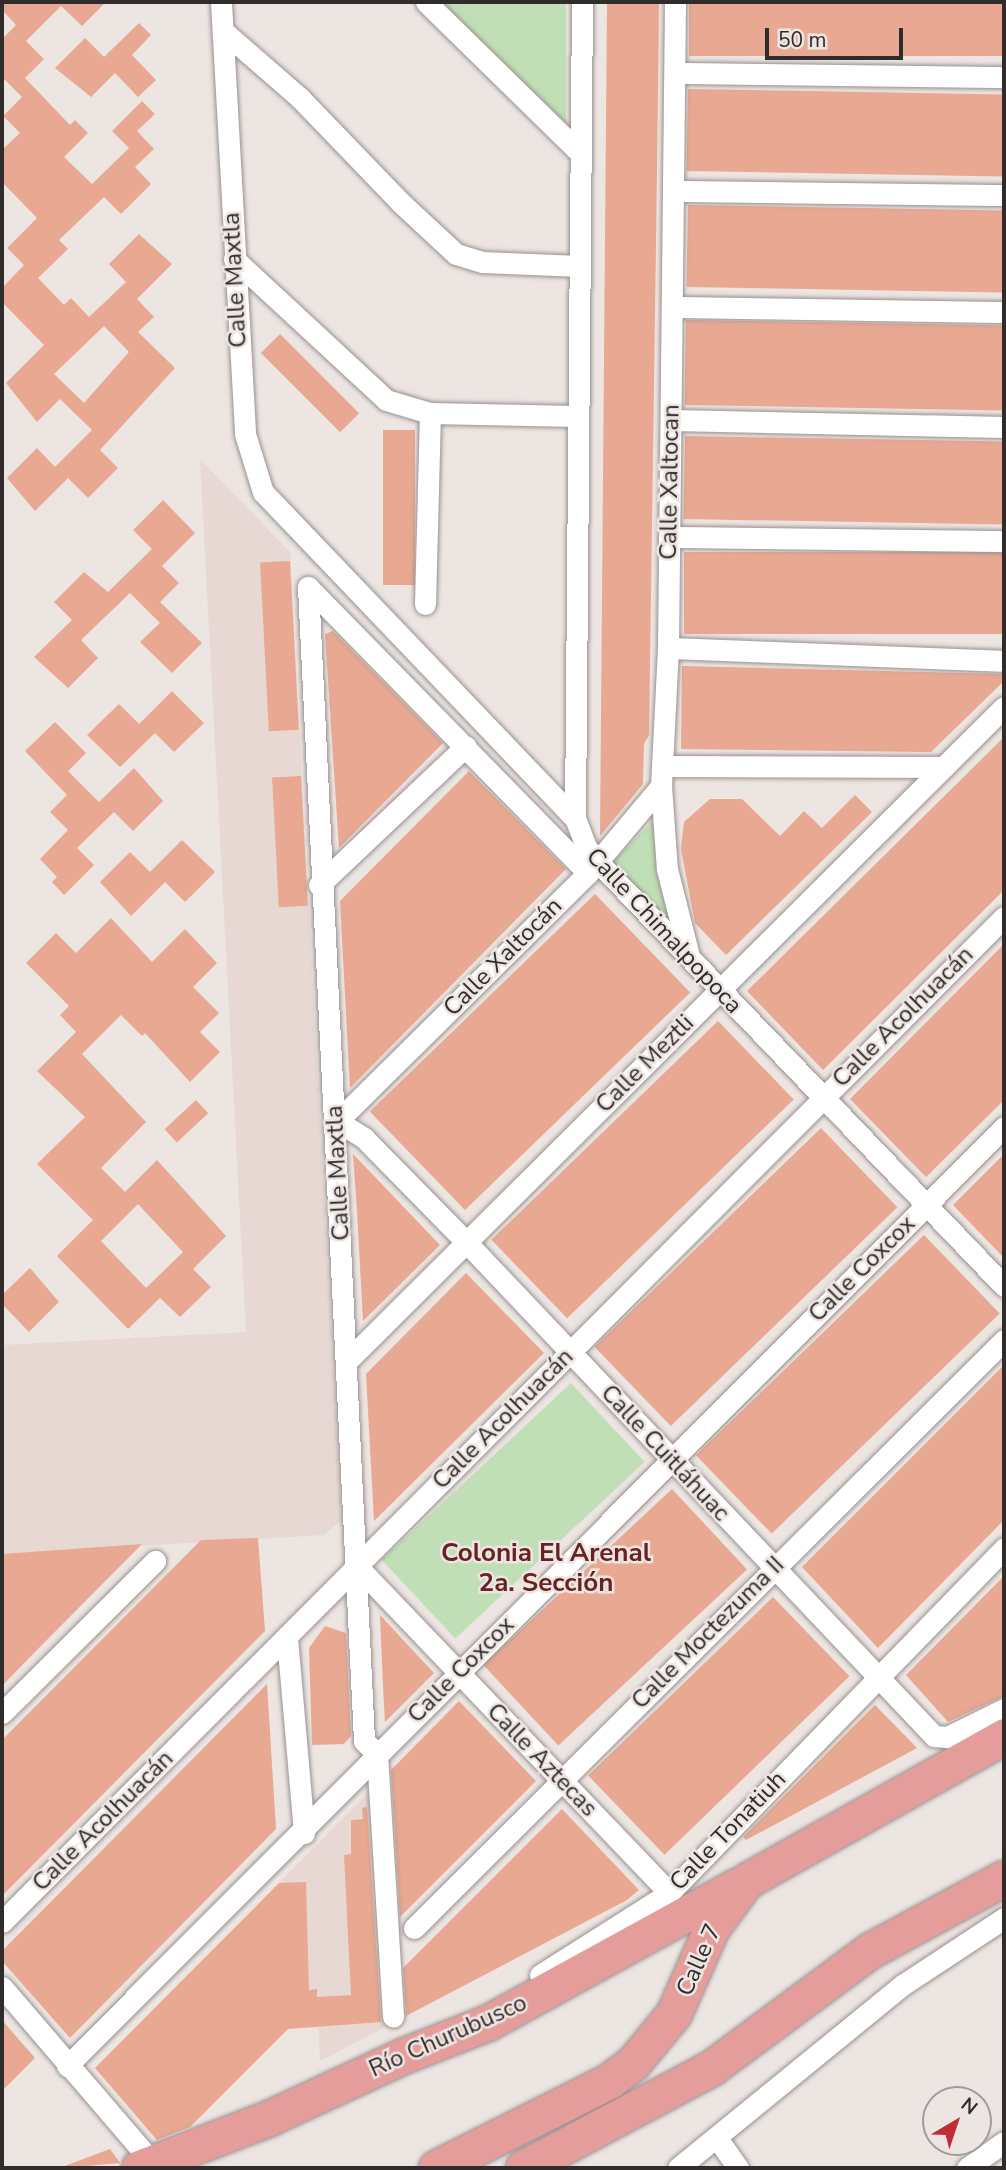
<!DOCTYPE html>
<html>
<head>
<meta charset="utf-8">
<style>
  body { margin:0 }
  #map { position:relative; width:1006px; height:2170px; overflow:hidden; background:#ede5e2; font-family:"Nunito Sans",sans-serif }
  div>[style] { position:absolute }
  .built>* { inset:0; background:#e8d8d3 }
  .green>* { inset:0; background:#c0dfb6; transform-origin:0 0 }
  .building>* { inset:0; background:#e8a891; transform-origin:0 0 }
  .roads { filter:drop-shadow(0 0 2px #98918f) drop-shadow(0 0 2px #98918f) }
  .minor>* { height:21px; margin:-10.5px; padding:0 10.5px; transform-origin:10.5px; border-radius:10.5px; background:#fff }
  .primary>* { height:35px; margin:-17.5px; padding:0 17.5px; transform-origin:17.5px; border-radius:17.5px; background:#e49d9b }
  span { translate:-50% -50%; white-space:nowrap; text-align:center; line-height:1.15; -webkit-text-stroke:5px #ede5e2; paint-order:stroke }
  .street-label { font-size:24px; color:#2f2c2b }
  .neighbourhood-label { font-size:26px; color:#682222; font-weight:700 }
  .frame { position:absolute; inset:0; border:4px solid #2f2c2b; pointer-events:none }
  .north { position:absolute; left:922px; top:2086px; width:70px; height:70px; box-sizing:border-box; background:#ede5e2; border:2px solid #a19b99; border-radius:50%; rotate:39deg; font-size:19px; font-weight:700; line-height:28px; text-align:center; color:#2f2c2b }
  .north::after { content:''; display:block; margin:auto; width:24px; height:32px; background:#be2e33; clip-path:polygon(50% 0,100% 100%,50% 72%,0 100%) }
  .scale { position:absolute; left:765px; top:28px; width:138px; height:32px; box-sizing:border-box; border:4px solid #2f2c2b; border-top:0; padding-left:9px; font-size:21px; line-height:24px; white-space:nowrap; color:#2f2c2b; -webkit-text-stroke:5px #ede5e2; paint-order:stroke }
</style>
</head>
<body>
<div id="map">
  <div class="built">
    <i style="clip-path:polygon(200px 459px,290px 552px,341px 1520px,324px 1535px,2px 1554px,2px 1345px,246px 1332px)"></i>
    <i style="clip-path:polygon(383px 1778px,395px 2022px,320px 2061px,317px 1989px,285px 1991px,279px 1883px)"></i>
  </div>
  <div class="green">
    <i style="clip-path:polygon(435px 2px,566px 2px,566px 126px)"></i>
    <i style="clip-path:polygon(653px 821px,677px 934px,611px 863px)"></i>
    <i style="left:571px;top:1383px;width:108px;height:259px;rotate:47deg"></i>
  </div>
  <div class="building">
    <i style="clip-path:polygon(evenodd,2px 2px,106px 2px,82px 26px,61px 6px,26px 41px,44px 59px,25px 78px,70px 125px,75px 120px,88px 133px,64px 157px,92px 184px,129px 148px,112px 131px,142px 101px,155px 114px,137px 131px,154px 149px,135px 167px,151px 184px,121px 214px,104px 197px,59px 240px,68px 249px,38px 278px,64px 305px,71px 298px,89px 317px,126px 282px,109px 264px,139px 234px,172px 264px,137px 299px,154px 317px,138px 332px,175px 368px,100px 450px,118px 468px,88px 498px,68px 478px,35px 511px,7px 478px,37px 448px,55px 467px,92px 430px,60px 399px,37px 422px,6px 383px,44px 345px,2px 302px,2px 288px,24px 265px,7px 248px,37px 218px,2px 182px,2px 150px,20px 133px,3px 116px,22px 97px,2px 77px,2px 39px,16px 25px,2px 10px,2px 2px,104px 326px,129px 352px,84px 403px,54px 374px,104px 326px)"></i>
    <i style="clip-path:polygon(607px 2px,659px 2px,657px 172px,649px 735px,644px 744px,643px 784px,600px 836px)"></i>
    <i style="left:689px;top:2px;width:315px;height:54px"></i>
    <i style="clip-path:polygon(139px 23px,151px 35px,132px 55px,156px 80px,138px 97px,115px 73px,91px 97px,55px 68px,85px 38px,104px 57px)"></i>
    <i style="left:688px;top:89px;width:316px;height:82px;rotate:1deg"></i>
    <i style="left:688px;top:205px;width:316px;height:82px;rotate:1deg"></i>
    <i style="left:686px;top:320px;width:318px;height:85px;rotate:1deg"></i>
    <i style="left:280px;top:334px;width:112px;height:27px;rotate:45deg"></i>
    <i style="left:383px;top:430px;width:32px;height:155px"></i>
    <i style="left:685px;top:436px;width:319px;height:83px;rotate:1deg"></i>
    <i style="clip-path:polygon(163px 500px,195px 533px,162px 566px,179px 583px,160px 602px,202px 643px,172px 673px,140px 642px,160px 623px,130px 593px,81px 640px,98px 658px,68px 688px,34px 657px,72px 620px,54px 602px,84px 572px,108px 592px,152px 549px,133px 530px)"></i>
    <i style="left:684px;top:552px;width:320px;height:82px"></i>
    <i style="left:290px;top:561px;width:169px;height:30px;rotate:87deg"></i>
    <i style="clip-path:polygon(333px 631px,443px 743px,339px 848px,325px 634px)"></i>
    <i style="clip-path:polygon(682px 666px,1004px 674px,1004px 681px,931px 752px,681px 749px)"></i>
    <i style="clip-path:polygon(172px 691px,204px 723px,174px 752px,155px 733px,120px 767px,87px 735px,119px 704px,139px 724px)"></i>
    <i style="clip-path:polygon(55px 722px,86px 753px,68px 771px,99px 802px,134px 768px,163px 801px,133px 831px,114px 812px,77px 848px,94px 865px,64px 895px,52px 882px,57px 877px,40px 859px,68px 830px,50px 812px,67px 795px,25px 751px)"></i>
    <i style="clip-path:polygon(1004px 737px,1004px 890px,823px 1070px,747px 991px)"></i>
    <i style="clip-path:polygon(469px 771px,566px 869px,350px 1088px,340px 901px)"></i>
    <i style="left:301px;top:776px;width:130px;height:29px;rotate:87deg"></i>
    <i style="clip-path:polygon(855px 795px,872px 812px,726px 955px,695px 923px,681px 849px,684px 822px,710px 799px,742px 799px,780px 836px,804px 811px,822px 828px)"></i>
    <i style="clip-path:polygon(182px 840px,215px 872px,185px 902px,165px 882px,131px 916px,100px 882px,130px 852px,150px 872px)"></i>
    <i style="left:595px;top:894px;width:137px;height:313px;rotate:46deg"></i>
    <i style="clip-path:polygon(evenodd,111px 918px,152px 962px,185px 929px,217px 963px,193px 987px,219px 1013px,200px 1032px,220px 1052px,190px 1082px,145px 1033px,142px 1036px,121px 1015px,82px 1054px,146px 1122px,101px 1168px,125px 1192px,157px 1160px,226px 1236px,193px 1269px,211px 1287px,180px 1317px,160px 1298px,128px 1329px,57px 1256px,93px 1220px,37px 1164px,85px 1117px,37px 1071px,76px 1032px,60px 1015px,69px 1006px,26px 963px,56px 933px,76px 953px,111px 918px,138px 1204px,183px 1252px,146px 1288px,101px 1241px,138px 1204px)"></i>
    <i style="clip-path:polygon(1004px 944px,1004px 1100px,926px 1177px,850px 1099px)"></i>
    <i style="left:718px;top:1021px;width:109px;height:315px;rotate:46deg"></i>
    <i style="left:196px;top:1100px;width:18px;height:43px;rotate:47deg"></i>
    <i style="left:821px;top:1128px;width:110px;height:315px;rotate:46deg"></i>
    <i style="clip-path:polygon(353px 1154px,440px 1245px,363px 1321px,357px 1212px)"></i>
    <i style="clip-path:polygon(1004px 1154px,1004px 1258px,953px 1205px)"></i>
    <i style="left:924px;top:1235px;width:109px;height:317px;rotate:46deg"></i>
    <i style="clip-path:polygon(30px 1268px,59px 1302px,29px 1332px,2px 1304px,2px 1295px)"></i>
    <i style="clip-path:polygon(466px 1273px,544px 1353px,374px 1521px,366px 1374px)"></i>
    <i style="clip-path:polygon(1004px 1365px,1004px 1520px,878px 1648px,802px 1567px)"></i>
    <i style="left:672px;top:1489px;width:110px;height:258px;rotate:47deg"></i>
    <i style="clip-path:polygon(258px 1538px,265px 1631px,2px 1896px,2px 1740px,201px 1540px)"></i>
    <i style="clip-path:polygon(142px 1544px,30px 1657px,2px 1686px,2px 1554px)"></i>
    <i style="clip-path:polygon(1004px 1576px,1004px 1696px,948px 1722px,906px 1675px)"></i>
    <i style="left:773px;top:1597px;width:110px;height:257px;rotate:46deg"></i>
    <i style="clip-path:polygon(380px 1615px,434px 1673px,385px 1722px,383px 1686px)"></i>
    <i style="clip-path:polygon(325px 1626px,346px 1633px,351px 1736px,344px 1744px,312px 1745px,309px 1648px)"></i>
    <i style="clip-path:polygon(267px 1684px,276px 1829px,70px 2038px,2px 1961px,2px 1951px)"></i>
    <i style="clip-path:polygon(459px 1701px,536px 1781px,400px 1917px,391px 1770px)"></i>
    <i style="clip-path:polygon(875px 1705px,917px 1748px,746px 1840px,743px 1837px)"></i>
    <i style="clip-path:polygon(367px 1807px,381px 2022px,288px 2029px,190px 2127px,157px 2140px,95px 2068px,279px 1883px,306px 1882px,309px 1990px,317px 1989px,317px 1997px,351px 1995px,344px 1855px,351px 1854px,351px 1820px,363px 1819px,362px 1808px)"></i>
    <i style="clip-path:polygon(562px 1809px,639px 1890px,627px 1900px,406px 2016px,403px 1968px)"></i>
    <i style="clip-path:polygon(2px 2020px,35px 2058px,2px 2091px)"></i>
    <i style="clip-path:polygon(110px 2149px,120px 2163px,63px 2168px,62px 2167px)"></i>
  </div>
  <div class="roads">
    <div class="minor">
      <i style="left:221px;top:2px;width:433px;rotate:86.8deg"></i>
      <i style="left:245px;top:434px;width:61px;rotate:72.8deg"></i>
      <i style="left:263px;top:492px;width:451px;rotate:46.3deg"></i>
      <i style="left:575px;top:818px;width:31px;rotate:69deg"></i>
      <i style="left:586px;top:847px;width:19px;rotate:51deg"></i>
      <i style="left:598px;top:862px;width:587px;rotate:46.24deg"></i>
      <i style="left:426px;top:2px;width:216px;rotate:44.4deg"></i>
      <i style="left:675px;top:2px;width:646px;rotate:90.62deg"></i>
      <i style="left:668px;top:648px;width:138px;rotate:92.9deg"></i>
      <i style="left:661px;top:786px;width:83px;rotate:85.9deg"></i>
      <i style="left:667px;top:869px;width:86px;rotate:75.8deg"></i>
      <i style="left:223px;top:31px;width:102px;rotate:41deg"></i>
      <i style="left:300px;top:98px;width:144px;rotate:46.1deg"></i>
      <i style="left:400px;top:202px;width:76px;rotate:42.9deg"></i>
      <i style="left:456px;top:254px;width:27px;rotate:17deg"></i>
      <i style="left:482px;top:262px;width:98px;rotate:2.3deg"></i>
      <i style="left:675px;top:73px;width:329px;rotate:0.7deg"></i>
      <i style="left:675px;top:191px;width:329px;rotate:0.7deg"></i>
      <i style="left:234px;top:259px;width:207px;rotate:42.8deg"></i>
      <i style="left:386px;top:400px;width:46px;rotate:16.5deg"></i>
      <i style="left:430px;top:413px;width:146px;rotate:1.2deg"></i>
      <i style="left:673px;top:307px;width:331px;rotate:0.9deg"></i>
      <i style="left:672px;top:420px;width:332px;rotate:1.2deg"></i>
      <i style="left:669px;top:537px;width:335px;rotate:0.7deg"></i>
      <i style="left:308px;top:587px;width:1155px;rotate:87.22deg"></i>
      <i style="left:364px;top:1741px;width:18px;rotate:45deg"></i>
      <i style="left:377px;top:1754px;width:263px;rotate:86.5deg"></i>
      <i style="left:308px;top:587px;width:400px;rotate:45.6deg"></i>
      <i style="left:425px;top:604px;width:191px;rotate:-88.5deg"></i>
      <i style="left:668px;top:648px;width:336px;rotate:2.2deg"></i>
      <i style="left:664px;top:766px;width:280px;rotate:0.2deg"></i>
      <i style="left:661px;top:786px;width:114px;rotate:130deg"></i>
      <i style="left:588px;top:873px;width:353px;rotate:135.3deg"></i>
      <i style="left:337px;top:1121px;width:32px;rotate:32deg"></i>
      <i style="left:364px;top:1138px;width:148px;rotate:45.5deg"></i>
      <i style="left:468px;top:1244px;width:678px;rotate:46.55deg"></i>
      <i style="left:934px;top:1736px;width:13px;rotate:4deg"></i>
      <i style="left:947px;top:1737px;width:64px;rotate:-26.2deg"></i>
      <i style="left:575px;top:818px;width:816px;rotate:-89.51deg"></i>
      <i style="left:319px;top:885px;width:202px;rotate:-43.4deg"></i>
      <i style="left:346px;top:1362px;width:928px;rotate:-44.87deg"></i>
      <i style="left:357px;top:1566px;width:452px;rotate:46.3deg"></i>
      <i style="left:287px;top:1638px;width:196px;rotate:85deg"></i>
      <i style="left:2px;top:1713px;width:216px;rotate:-44.8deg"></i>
      <i style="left:2px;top:1922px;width:1419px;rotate:-45.09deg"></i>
      <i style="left:414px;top:1928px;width:833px;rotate:-44.9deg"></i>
      <i style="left:540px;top:1975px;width:153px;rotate:-32.4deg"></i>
      <i style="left:669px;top:1893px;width:481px;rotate:-45.8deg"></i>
      <i style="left:2px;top:1987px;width:232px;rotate:49.4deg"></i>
      <i style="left:67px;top:2066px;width:1327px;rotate:-45.06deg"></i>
      <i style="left:717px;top:2138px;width:37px;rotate:55deg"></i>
      <i style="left:678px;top:2168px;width:291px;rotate:-39.2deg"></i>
      <i style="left:904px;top:1984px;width:120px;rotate:-33.4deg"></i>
      <i style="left:967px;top:2168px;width:45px;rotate:-35.1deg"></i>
    </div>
    <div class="primary">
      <i style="left:139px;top:2168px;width:139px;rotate:-21deg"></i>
      <i style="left:269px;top:2118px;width:150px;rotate:-24.9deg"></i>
      <i style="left:405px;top:2055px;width:90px;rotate:-21.4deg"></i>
      <i style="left:489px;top:2022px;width:282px;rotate:-28.8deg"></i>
      <i style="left:436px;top:2168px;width:194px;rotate:-26.7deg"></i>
      <i style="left:609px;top:2081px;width:30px;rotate:-37deg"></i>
      <i style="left:633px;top:2063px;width:65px;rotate:-50.6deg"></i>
      <i style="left:674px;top:2013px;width:92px;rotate:-66.2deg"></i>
      <i style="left:711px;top:1929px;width:59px;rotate:-53.9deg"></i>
      <i style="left:746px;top:1881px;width:296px;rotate:-29.3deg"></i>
      <i style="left:523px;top:2168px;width:213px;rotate:-28deg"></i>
      <i style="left:711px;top:2068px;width:197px;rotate:-36.5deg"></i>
      <i style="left:869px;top:1951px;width:153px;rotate:-28.4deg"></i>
    </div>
  </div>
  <div class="street-label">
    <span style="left:235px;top:280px;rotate:-93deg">Calle Maxtla</span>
    <span style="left:670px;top:482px;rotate:-89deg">Calle Xaltocan</span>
    <span style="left:664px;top:931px;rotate:47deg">Calle Chimalpopoca</span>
    <span style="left:503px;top:957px;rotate:-45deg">Calle Xaltocán</span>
    <span style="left:903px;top:1017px;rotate:-45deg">Calle Acolhuacán</span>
    <span style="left:645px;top:1064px;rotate:-45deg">Calle Meztli</span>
    <span style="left:338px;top:1173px;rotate:-93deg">Calle Maxtla</span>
    <span style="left:862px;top:1269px;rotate:-45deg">Calle Coxcox</span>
    <span style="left:503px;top:1419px;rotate:-45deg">Calle Acolhuacán</span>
    <span style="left:665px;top:1453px;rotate:47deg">Calle Cuitláhuac</span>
    <span style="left:708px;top:1633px;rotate:-45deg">Calle Moctezuma II</span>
    <span style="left:461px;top:1670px;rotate:-45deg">Calle Coxcox</span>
    <span style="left:542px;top:1760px;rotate:46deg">Calle Aztecas</span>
    <span style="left:103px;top:1821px;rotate:-45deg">Calle Acolhuacán</span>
    <span style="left:728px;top:1831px;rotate:-46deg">Calle Tonatiuh</span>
    <span style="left:699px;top:1960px;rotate:-66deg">Calle 7</span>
    <span style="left:448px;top:2036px;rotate:-24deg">Río Churubusco</span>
  </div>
  <div class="neighbourhood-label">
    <span style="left:546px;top:1568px">Colonia El Arenal<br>2a. Sección</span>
  </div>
  <div class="frame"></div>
  <div class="north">N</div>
  <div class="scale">50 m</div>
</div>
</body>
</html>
